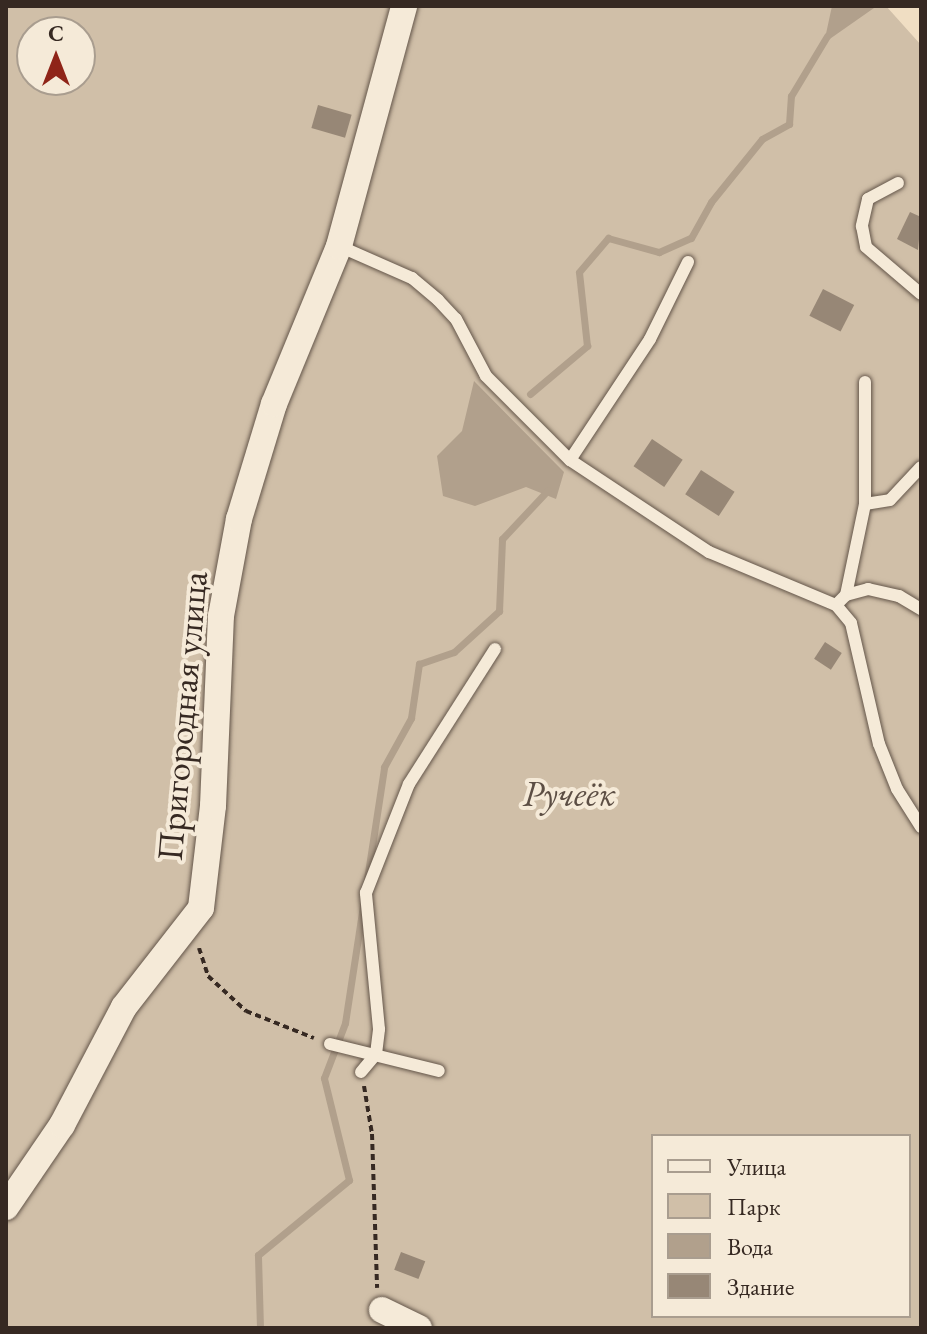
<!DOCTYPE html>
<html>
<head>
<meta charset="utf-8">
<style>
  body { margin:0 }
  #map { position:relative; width:927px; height:1334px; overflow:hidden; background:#f0dec3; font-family:"EB Garamond",serif }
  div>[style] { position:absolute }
  .green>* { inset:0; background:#d0bfa8 }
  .water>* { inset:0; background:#b1a08c }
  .stream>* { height:7px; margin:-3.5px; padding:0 3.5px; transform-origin:3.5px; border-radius:3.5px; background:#b1a08c }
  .building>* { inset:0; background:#978776; transform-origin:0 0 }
  .path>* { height:4px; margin-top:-2px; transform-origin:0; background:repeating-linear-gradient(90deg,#362922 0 6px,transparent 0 10px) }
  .roads { filter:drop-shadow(0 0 2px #64564a) drop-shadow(0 0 2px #64564a) }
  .service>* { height:12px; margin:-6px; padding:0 6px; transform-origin:6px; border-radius:6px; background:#f5ead8 }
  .minor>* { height:26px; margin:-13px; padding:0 13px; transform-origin:13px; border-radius:13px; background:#f5ead8 }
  span { translate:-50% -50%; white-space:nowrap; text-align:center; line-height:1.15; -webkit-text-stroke:8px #f5ead8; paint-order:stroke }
  .street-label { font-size:36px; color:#362922 }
  .park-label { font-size:36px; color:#5c4e44; font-style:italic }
  .frame { position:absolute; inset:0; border:8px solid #362922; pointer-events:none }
  .legend { position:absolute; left:651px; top:1134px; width:260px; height:184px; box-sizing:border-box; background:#f5ead8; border:2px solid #a99d8f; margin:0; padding:10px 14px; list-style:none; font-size:24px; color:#362922 }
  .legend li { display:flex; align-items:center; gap:16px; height:40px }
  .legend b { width:40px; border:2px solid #a99d8f }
  .north { position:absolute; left:16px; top:16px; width:80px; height:80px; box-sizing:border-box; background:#f5ead8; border:2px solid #a99d8f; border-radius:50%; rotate:0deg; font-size:22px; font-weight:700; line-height:32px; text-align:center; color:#362922 }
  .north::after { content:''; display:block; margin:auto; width:28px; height:36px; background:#8f2418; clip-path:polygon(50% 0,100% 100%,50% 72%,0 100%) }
</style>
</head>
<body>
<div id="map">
  <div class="green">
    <i style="clip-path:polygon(evenodd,6px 6px,396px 6px,324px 270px,237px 513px,194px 904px,6px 1199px,6px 6px,32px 32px,80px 32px,80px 80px,32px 80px,32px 32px)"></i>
    <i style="clip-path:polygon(evenodd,412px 6px,886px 6px,921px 45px,921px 1328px,6px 1328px,6px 1223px,136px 1007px,209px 909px,228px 622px,245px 515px,412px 6px,653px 1136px,909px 1136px,909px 1316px,653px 1316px,653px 1136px)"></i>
  </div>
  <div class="water">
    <i style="clip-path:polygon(832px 6px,888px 6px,874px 8px,824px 43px)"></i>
    <i style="clip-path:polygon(474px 381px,564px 472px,556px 499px,526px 487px,475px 506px,443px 496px,437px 456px,462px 431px)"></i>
  </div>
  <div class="stream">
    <i style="left:530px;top:394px;width:75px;rotate:-40.1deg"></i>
    <i style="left:587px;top:346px;width:74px;rotate:-96.2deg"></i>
    <i style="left:579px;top:272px;width:45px;rotate:-49.5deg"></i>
    <i style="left:608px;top:238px;width:53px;rotate:15.4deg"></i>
    <i style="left:659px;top:252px;width:35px;rotate:-24deg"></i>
    <i style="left:691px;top:238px;width:41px;rotate:-60.9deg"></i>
    <i style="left:711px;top:202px;width:81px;rotate:-51deg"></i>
    <i style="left:762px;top:139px;width:31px;rotate:-29deg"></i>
    <i style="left:789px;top:124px;width:28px;rotate:-86deg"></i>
    <i style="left:791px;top:96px;width:70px;rotate:-59deg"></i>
    <i style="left:260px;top:1328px;width:73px;rotate:-91.6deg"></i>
    <i style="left:258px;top:1255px;width:118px;rotate:-39.5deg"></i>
    <i style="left:349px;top:1180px;width:105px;rotate:-103.8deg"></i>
    <i style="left:324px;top:1078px;width:59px;rotate:-69.1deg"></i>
    <i style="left:345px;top:1023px;width:259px;rotate:-81.3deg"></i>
    <i style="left:384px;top:767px;width:56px;rotate:-61.1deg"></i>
    <i style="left:411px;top:718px;width:55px;rotate:-81.6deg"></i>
    <i style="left:419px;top:664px;width:37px;rotate:-19deg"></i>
    <i style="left:454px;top:652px;width:61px;rotate:-42.3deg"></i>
    <i style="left:499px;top:611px;width:72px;rotate:-87.6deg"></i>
    <i style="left:502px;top:539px;width:67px;rotate:-46.8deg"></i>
  </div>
  <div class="building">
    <i style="left:318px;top:105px;width:35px;height:24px;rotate:16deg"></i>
    <i style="clip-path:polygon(910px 212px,921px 217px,918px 250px,897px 239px)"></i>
    <i style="left:823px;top:289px;width:35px;height:30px;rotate:27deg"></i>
    <i style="left:652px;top:439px;width:37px;height:33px;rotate:34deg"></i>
    <i style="left:701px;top:470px;width:40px;height:29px;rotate:33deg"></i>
    <i style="left:825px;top:642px;width:20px;height:20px;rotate:33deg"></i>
    <i style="left:401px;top:1252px;width:26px;height:19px;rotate:21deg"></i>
  </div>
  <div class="path">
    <i style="left:199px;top:948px;width:29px;rotate:72deg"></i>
    <i style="left:208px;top:976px;width:52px;rotate:42.6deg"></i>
    <i style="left:246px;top:1011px;width:73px;rotate:21.7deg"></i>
    <i style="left:364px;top:1086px;width:49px;rotate:80.5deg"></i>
    <i style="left:372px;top:1134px;width:154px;rotate:88.1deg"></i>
  </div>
  <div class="roads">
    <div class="service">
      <i style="left:898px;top:183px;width:34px;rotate:152deg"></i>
      <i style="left:868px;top:199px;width:28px;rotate:103deg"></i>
      <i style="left:862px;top:226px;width:21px;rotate:79deg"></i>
      <i style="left:866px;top:247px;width:72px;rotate:40.5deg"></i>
      <i style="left:339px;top:246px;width:80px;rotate:23.7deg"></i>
      <i style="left:412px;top:278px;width:34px;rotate:40deg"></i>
      <i style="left:438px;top:300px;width:26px;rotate:47deg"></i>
      <i style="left:456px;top:319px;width:64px;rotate:62.2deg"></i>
      <i style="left:486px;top:376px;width:119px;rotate:45deg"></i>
      <i style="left:570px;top:460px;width:167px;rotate:33.5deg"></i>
      <i style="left:709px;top:552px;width:138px;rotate:22.7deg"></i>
      <i style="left:836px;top:605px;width:23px;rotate:50deg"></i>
      <i style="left:851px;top:623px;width:124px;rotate:77deg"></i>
      <i style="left:879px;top:744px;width:48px;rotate:68.2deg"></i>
      <i style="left:897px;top:789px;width:45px;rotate:57.7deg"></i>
      <i style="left:570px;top:460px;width:145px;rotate:-56.5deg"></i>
      <i style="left:650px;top:339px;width:86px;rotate:-63.7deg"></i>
      <i style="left:865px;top:504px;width:25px;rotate:-9deg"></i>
      <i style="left:890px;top:500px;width:45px;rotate:-46.8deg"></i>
      <i style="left:846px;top:595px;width:23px;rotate:-15deg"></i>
      <i style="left:868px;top:589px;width:32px;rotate:13deg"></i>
      <i style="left:899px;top:596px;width:26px;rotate:31deg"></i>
      <i style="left:836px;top:605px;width:14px;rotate:-45deg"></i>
      <i style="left:846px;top:595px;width:93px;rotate:-78.2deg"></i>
      <i style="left:865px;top:504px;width:122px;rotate:-90deg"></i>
      <i style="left:330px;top:1044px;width:112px;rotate:13.9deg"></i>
      <i style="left:361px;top:1072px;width:23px;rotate:-50deg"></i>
      <i style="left:376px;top:1054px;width:25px;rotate:-83deg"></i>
      <i style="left:379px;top:1029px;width:137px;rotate:-95.5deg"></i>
      <i style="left:366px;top:893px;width:117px;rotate:-68.5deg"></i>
      <i style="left:409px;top:784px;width:160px;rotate:-57.5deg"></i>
    </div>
    <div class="minor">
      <i style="left:6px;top:1207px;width:99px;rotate:-55.7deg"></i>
      <i style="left:62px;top:1125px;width:133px;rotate:-62.3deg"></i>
      <i style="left:124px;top:1007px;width:125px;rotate:-52.1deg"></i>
      <i style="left:201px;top:908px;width:103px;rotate:-83.3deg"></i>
      <i style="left:213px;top:806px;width:190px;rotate:-87.6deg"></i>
      <i style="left:221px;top:616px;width:99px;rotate:-79.5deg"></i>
      <i style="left:239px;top:519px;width:120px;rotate:-73.1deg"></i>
      <i style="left:274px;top:404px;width:171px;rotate:-67.6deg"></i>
      <i style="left:339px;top:246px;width:249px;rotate:-74.8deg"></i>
      <i style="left:382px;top:1310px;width:41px;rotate:25.9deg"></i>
    </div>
  </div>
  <div class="street-label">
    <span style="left:182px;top:716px;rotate:-85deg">Пригородная улица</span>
  </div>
  <div class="park-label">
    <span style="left:569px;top:794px">Ручеёк</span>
  </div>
  <div class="frame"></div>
  <ul class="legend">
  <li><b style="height:10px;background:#f5ead8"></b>Улица</li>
  <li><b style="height:22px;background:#d0bfa8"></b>Парк</li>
  <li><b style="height:22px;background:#b1a08c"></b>Вода</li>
  <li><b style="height:22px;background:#978776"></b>Здание</li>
  </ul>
  <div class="north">С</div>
</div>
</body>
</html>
